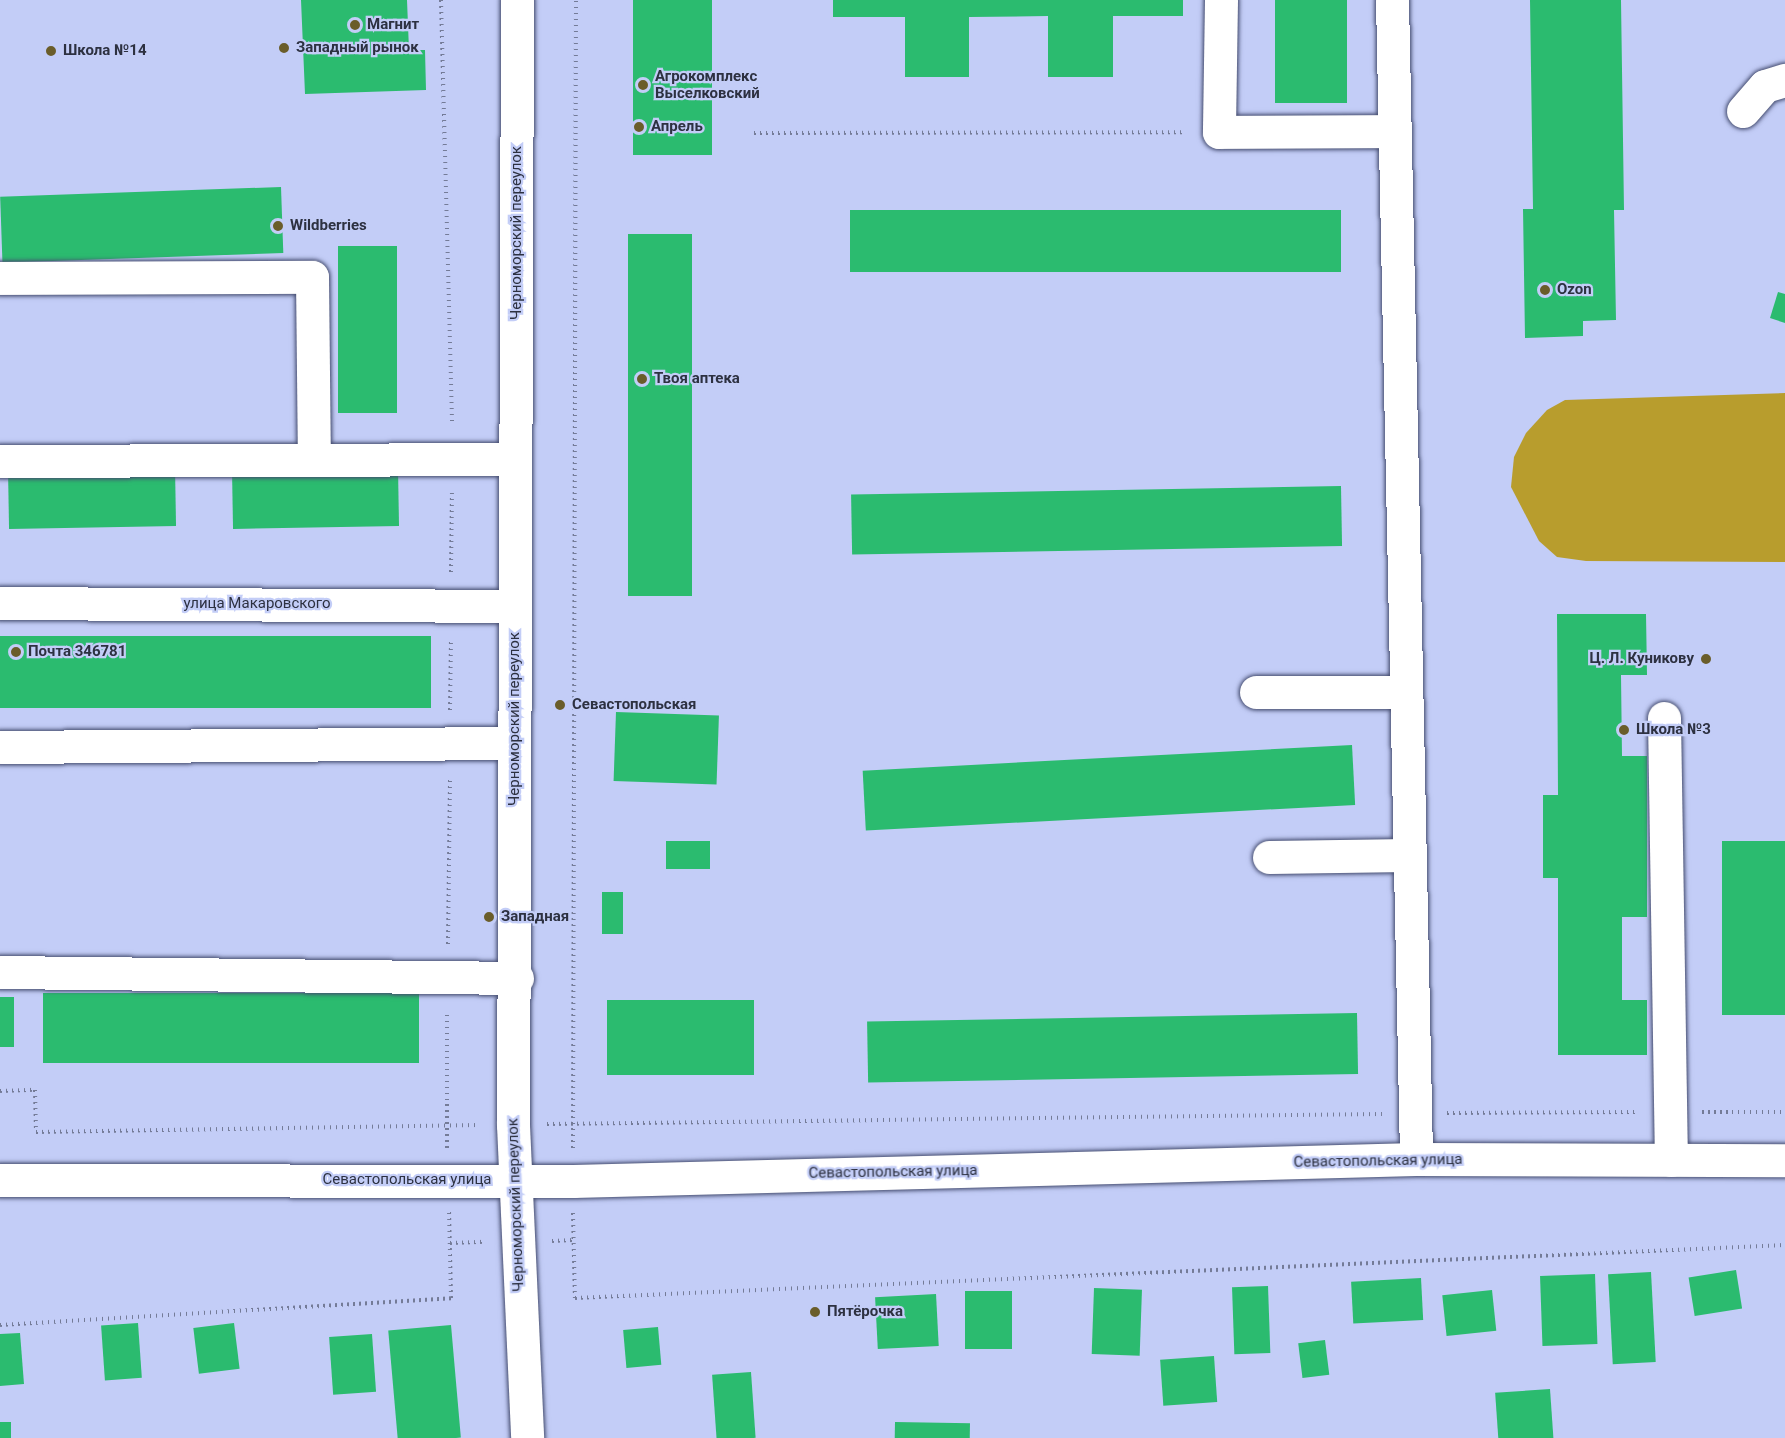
<!DOCTYPE html>
<html>
<head>
<meta charset="utf-8">
<style>
  body { margin:0 }
  #map { position:relative; width:1785px; height:1438px; overflow:hidden; background:#c3cdf7; font-family:Roboto,sans-serif }
  div>[style] { position:absolute }
  .green>* { inset:0; background:#b89d2d }
  .building>* { inset:0; background:#2bbb6f; transform-origin:0 0 }
  .path>* { height:4px; margin-top:-2px; transform-origin:0; background:repeating-linear-gradient(90deg,#747b97 0 1.5px,transparent 0 6px) }
  .roads { filter:drop-shadow(0 0 2px #454d70) drop-shadow(0 0 2px #454d70) }
  .minor>* { height:33px; margin:-16.5px; padding:0 16.5px; transform-origin:16.5px; border-radius:16.5px; background:#fff }
  .major>* { height:33px; margin:-16.5px; padding:0 16.5px; transform-origin:16.5px; border-radius:16.5px; background:#fff }
  .dots>* { width:16px; height:16px; translate:-50% -50%; box-sizing:border-box; border:3px solid #c3cdf7; border-radius:50% }
  span { translate:-50% -50%; white-space:nowrap; text-align:center; line-height:1.15; -webkit-text-stroke:4.5px #c3cdf7; paint-order:stroke }
  .poi-label { font-size:15px; color:#2d3141; font-weight:700 }
  .left { translate:0 -50%; text-align:left }
  .right { translate:-100% -50%; text-align:right }
  .street-label { font-size:15px; color:#2d3141 }
</style>
</head>
<body>
<div id="map">
  <div class="green">
    <i style="clip-path:polygon(1785px 393px,1785px 562px,1586px 561px,1557px 557px,1539px 541px,1511px 487px,1514px 457px,1526px 433px,1547px 410px,1565px 400px)"></i>
  </div>
  <div class="building">
    <i style="clip-path:polygon(301px 0,407px 0,409px 50px,425px 50px,426px 90px,305px 94px)"></i>
    <i style="left:633px;top:0;width:79px;height:155px"></i>
    <i style="clip-path:polygon(833px 0,1183px 0,1183px 16px,1113px 16px,1113px 77px,1048px 77px,1048px 16px,969px 17px,969px 77px,905px 77px,905px 17px,833px 17px)"></i>
    <i style="left:1275px;top:0;width:72px;height:103px"></i>
    <i style="clip-path:polygon(1530px 0,1621px 0,1624px 210px,1614px 210px,1616px 320px,1583px 321px,1583px 336px,1525px 338px,1523px 209px,1533px 209px)"></i>
    <i style="left:281px;top:187px;width:66px;height:281px;rotate:88deg"></i>
    <i style="left:1341px;top:210px;width:62px;height:491px;rotate:90deg"></i>
    <i style="left:628px;top:234px;width:64px;height:362px"></i>
    <i style="left:338px;top:246px;width:59px;height:167px"></i>
    <i style="clip-path:polygon(1778px 292px,1785px 294px,1785px 323px,1770px 318px)"></i>
    <i style="left:175px;top:467px;width:59px;height:167px;rotate:89deg"></i>
    <i style="left:398px;top:468px;width:58px;height:166px;rotate:89deg"></i>
    <i style="left:1341px;top:486px;width:60px;height:490px;rotate:89deg"></i>
    <i style="clip-path:polygon(1557px 614px,1646px 614px,1647px 675px,1621px 675px,1622px 756px,1647px 756px,1647px 917px,1622px 917px,1622px 1000px,1647px 1000px,1647px 1055px,1558px 1055px,1558px 878px,1543px 878px,1543px 795px,1558px 795px)"></i>
    <i style="left:431px;top:636px;width:72px;height:431px;rotate:90deg"></i>
    <i style="left:616px;top:712px;width:103px;height:69px;rotate:2deg"></i>
    <i style="left:1352px;top:745px;width:60px;height:490px;rotate:87deg"></i>
    <i style="left:710px;top:841px;width:28px;height:44px;rotate:90deg"></i>
    <i style="left:1785px;top:841px;width:174px;height:63px;rotate:90deg"></i>
    <i style="left:602px;top:892px;width:21px;height:42px"></i>
    <i style="left:43px;top:993px;width:376px;height:70px"></i>
    <i style="left:0;top:997px;width:14px;height:50px"></i>
    <i style="left:754px;top:1000px;width:75px;height:147px;rotate:90deg"></i>
    <i style="left:1357px;top:1013px;width:61px;height:490px;rotate:89deg"></i>
    <i style="left:1736px;top:1270px;width:39px;height:48px;rotate:81deg"></i>
    <i style="left:1651px;top:1272px;width:90px;height:43px;rotate:87deg"></i>
    <i style="left:1595px;top:1274px;width:70px;height:55px;rotate:88deg"></i>
    <i style="left:1421px;top:1278px;width:42px;height:70px;rotate:87deg"></i>
    <i style="left:1268px;top:1286px;width:67px;height:36px;rotate:88deg"></i>
    <i style="left:1094px;top:1288px;width:48px;height:66px;rotate:2deg"></i>
    <i style="left:1492px;top:1290px;width:41px;height:50px;rotate:84deg"></i>
    <i style="left:965px;top:1291px;width:47px;height:58px"></i>
    <i style="left:936px;top:1294px;width:52px;height:61px;rotate:87deg"></i>
    <i style="left:138px;top:1323px;width:55px;height:37px;rotate:86deg"></i>
    <i style="left:234px;top:1323px;width:46px;height:41px;rotate:83deg"></i>
    <i style="left:451px;top:1325px;width:113px;height:63px;rotate:85deg"></i>
    <i style="left:658px;top:1327px;width:38px;height:35px;rotate:85deg"></i>
    <i style="clip-path:polygon(20px 1333px,24px 1384px,0 1386px,0 1334px)"></i>
    <i style="left:372px;top:1334px;width:58px;height:43px;rotate:86deg"></i>
    <i style="left:1325px;top:1340px;width:35px;height:27px;rotate:83deg"></i>
    <i style="left:1214px;top:1356px;width:46px;height:54px;rotate:86deg"></i>
    <i style="left:751px;top:1372px;width:66px;height:39px;rotate:86deg"></i>
    <i style="left:1550px;top:1389px;width:49px;height:55px;rotate:86deg"></i>
    <i style="left:0;top:1422px;width:11px;height:16px"></i>
    <i style="left:895px;top:1422px;width:75px;height:16px;rotate:1deg"></i>
  </div>
  <div class="path">
    <i style="left:441px;top:0;width:425px;rotate:88.5deg"></i>
    <i style="left:754px;top:133px;width:432px;rotate:-0.1deg"></i>
    <i style="left:451px;top:572px;width:79px;rotate:-89.3deg"></i>
    <i style="left:450px;top:710px;width:70px;rotate:-89.2deg"></i>
    <i style="left:448px;top:944px;width:166px;rotate:-89.3deg"></i>
    <i style="left:0;top:1091px;width:35px;rotate:-2deg"></i>
    <i style="left:35px;top:1090px;width:42px;rotate:88.6deg"></i>
    <i style="left:36px;top:1132px;width:443px;rotate:-0.9deg"></i>
    <i style="left:1702px;top:1112px;width:83px"></i>
    <i style="left:1447px;top:1113px;width:190px;rotate:-0.3deg"></i>
    <i style="left:547px;top:1124px;width:835px;rotate:-0.69deg"></i>
    <i style="left:447px;top:1148px;width:136px;rotate:-90deg"></i>
    <i style="left:573px;top:1148px;width:1148px;rotate:-89.85deg"></i>
    <i style="left:573px;top:1213px;width:85px;rotate:88.7deg"></i>
    <i style="left:575px;top:1298px;width:1211px;rotate:-2.51deg"></i>
    <i style="left:552px;top:1241px;width:21px;rotate:-3deg"></i>
    <i style="left:450px;top:1243px;width:35px;rotate:-2deg"></i>
    <i style="left:0;top:1325px;width:452px;rotate:-3.4deg"></i>
    <i style="left:451px;top:1298px;width:86px;rotate:-91.3deg"></i>
  </div>
  <div class="roads">
    <div class="minor">
      <i style="left:517px;top:0;width:1125px;rotate:90.2deg"></i>
      <i style="left:513px;top:1125px;width:313px;rotate:87.4deg"></i>
      <i style="left:1221px;top:0;width:132px;rotate:90.9deg"></i>
      <i style="left:1219px;top:132px;width:176px;rotate:-0.3deg"></i>
      <i style="left:1392px;top:0;width:1159px;rotate:88.81deg"></i>
      <i style="left:1743px;top:111px;width:33px;rotate:-49deg"></i>
      <i style="left:1765px;top:86px;width:21px;rotate:-17deg"></i>
      <i style="left:0;top:278px;width:312px;rotate:-0.2deg"></i>
      <i style="left:312px;top:277px;width:182px;rotate:89.4deg"></i>
      <i style="left:0;top:461px;width:515px;rotate:-0.22deg"></i>
      <i style="left:0;top:603px;width:514px;rotate:0.33deg"></i>
      <i style="left:1256px;top:692px;width:150px"></i>
      <i style="left:1664px;top:718px;width:442px;rotate:89.1deg"></i>
      <i style="left:0;top:747px;width:514px;rotate:-0.45deg"></i>
      <i style="left:1269px;top:857px;width:140px;rotate:-0.8deg"></i>
      <i style="left:0;top:972px;width:517px;rotate:0.66deg"></i>
    </div>
    <div class="major">
      <i style="left:0;top:1180px;width:573px;rotate:0.1deg"></i>
      <i style="left:573px;top:1181px;width:843px;rotate:-1.49deg"></i>
      <i style="left:1416px;top:1159px;width:369px;rotate:0.2deg"></i>
    </div>
  </div>
  <div class="dots">
    <i style="left:355px;top:25px;background:#6a5d2a"></i>
    <i style="left:284px;top:48px;background:#6a5d2a"></i>
    <i style="left:51px;top:51px;background:#6a5d2a"></i>
    <i style="left:643px;top:85px;background:#6a5d2a"></i>
    <i style="left:639px;top:127px;background:#6a5d2a"></i>
    <i style="left:278px;top:226px;background:#6a5d2a"></i>
    <i style="left:1545px;top:290px;background:#6a5d2a"></i>
    <i style="left:642px;top:379px;background:#6a5d2a"></i>
    <i style="left:16px;top:652px;background:#6a5d2a"></i>
    <i style="left:1706px;top:659px;background:#6a5d2a"></i>
    <i style="left:560px;top:705px;background:#6a5d2a"></i>
    <i style="left:1624px;top:730px;background:#6a5d2a"></i>
    <i style="left:489px;top:917px;background:#6a5d2a"></i>
    <i style="left:815px;top:1312px;background:#6a5d2a"></i>
  </div>
  <div class="poi-label">
    <span class="left" style="left:367px;top:25px">Магнит</span>
    <span class="left" style="left:296px;top:48px">Западный рынок</span>
    <span class="left" style="left:63px;top:51px">Школа №14</span>
    <span class="left" style="left:655px;top:85px">Агрокомплекс<br>Выселковский</span>
    <span class="left" style="left:651px;top:127px">Апрель</span>
    <span class="left" style="left:290px;top:226px">Wildberries</span>
    <span class="left" style="left:1557px;top:290px">Ozon</span>
    <span class="left" style="left:654px;top:379px">Твоя аптека</span>
    <span class="left" style="left:28px;top:652px">Почта 346781</span>
    <span class="right" style="left:1694px;top:659px">Ц. Л. Куникову</span>
    <span class="left" style="left:572px;top:705px">Севастопольская</span>
    <span class="left" style="left:1636px;top:730px">Школа №3</span>
    <span class="left" style="left:501px;top:917px">Западная</span>
    <span class="left" style="left:827px;top:1312px">Пятёрочка</span>
  </div>
  <div class="street-label">
    <span style="left:517px;top:233px;rotate:-90deg">Черноморский переулок</span>
    <span style="left:257px;top:604px">улица Макаровского</span>
    <span style="left:515px;top:719px;rotate:-90deg">Черноморский переулок</span>
    <span style="left:1378px;top:1161px;rotate:-1deg">Севастопольская улица</span>
    <span style="left:893px;top:1172px;rotate:-1deg">Севастопольская улица</span>
    <span style="left:407px;top:1180px">Севастопольская улица</span>
    <span style="left:516px;top:1205px;rotate:-92deg">Черноморский переулок</span>
  </div>
</div>
</body>
</html>
